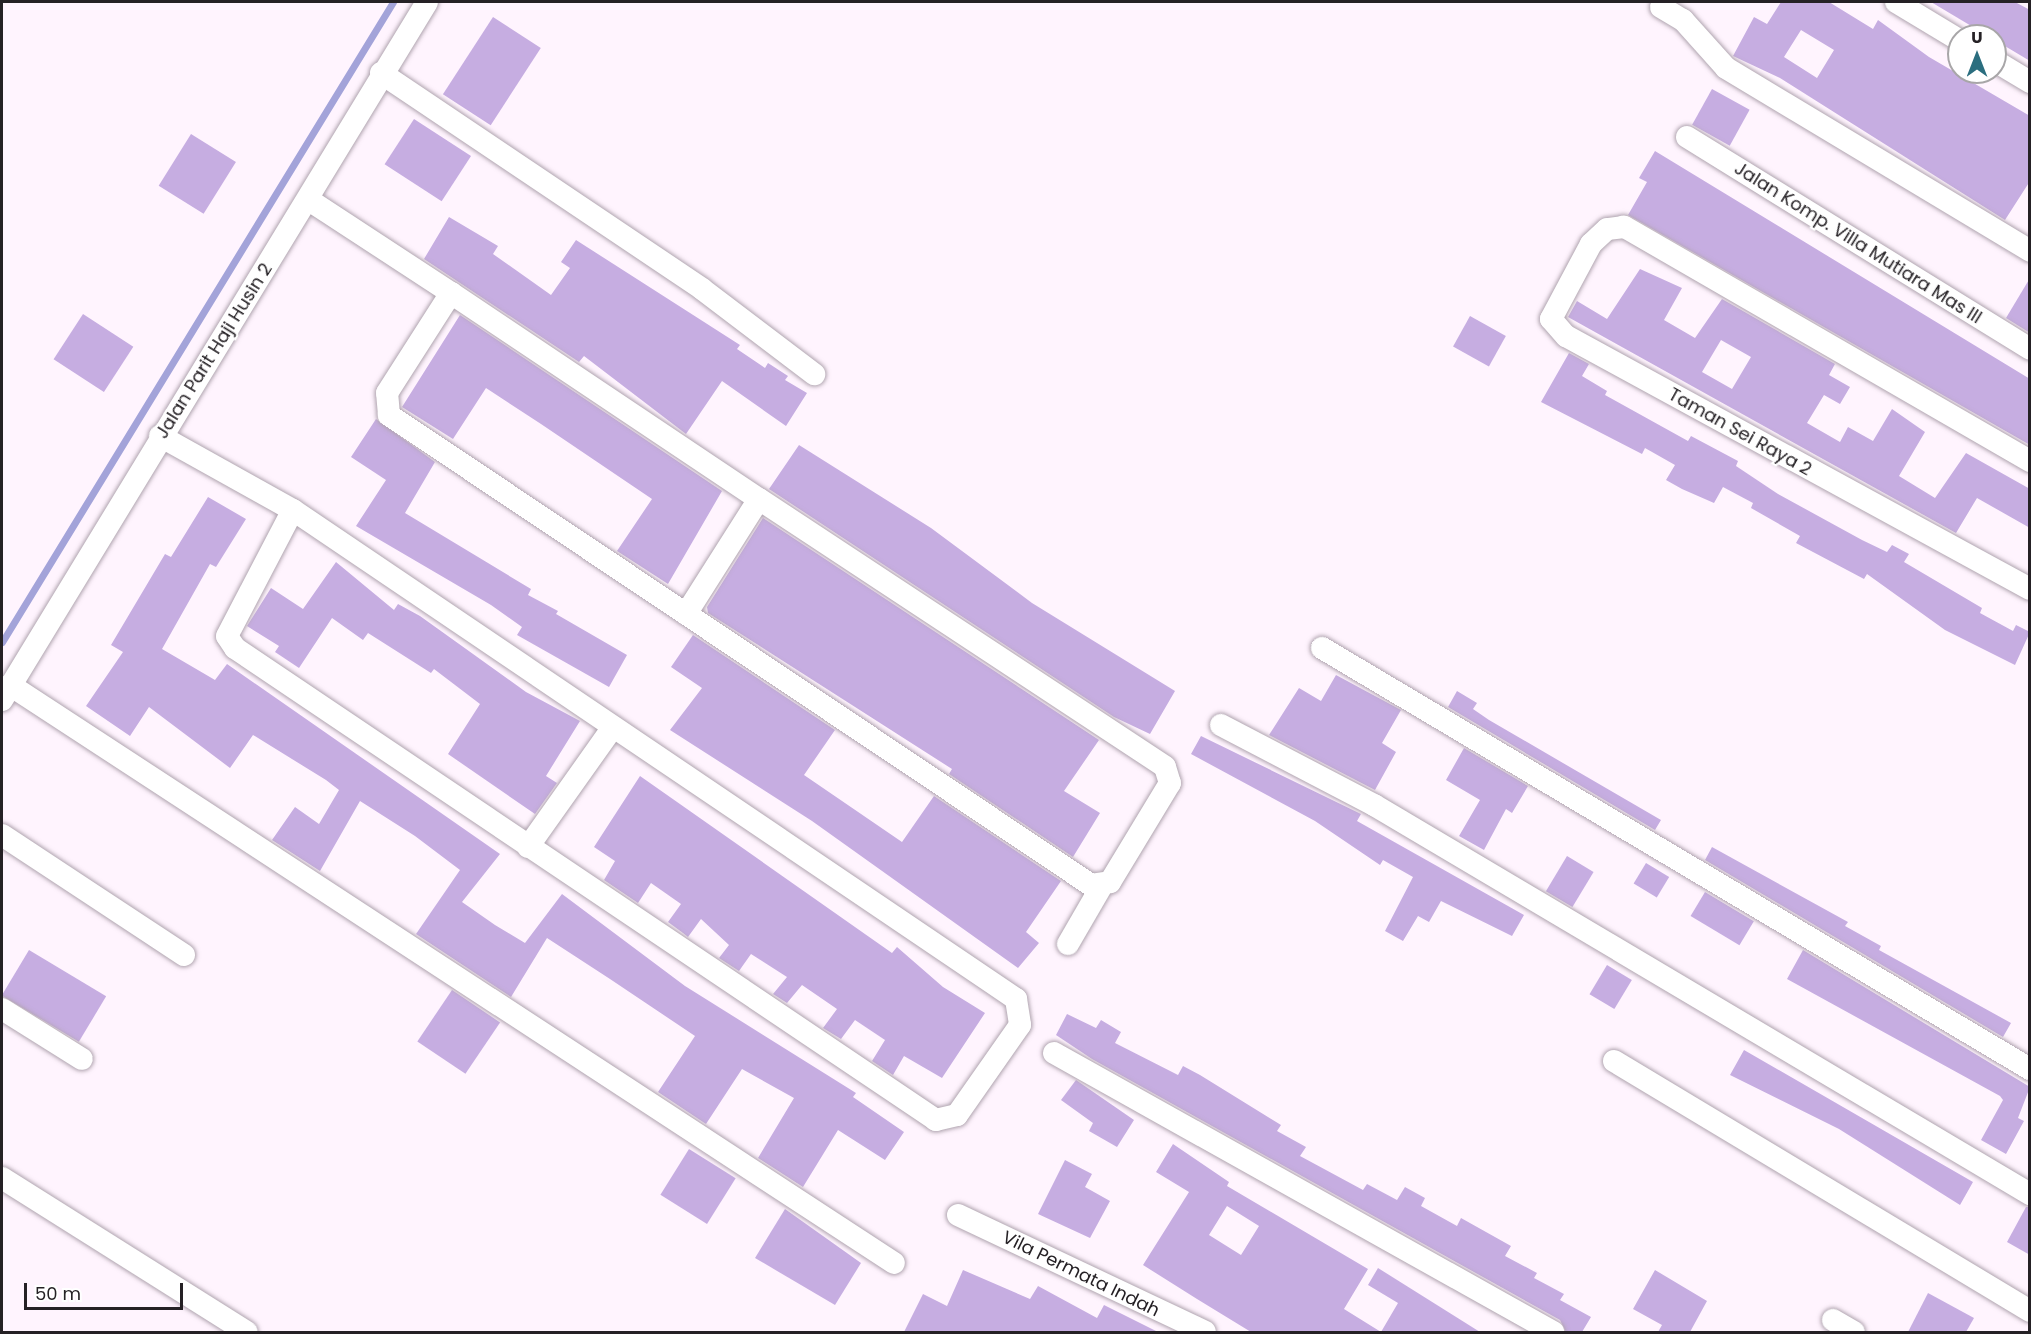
<!DOCTYPE html>
<html>
<head>
<meta charset="utf-8">
<style>
  body { margin:0 }
  #map { position:relative; width:2031px; height:1334px; overflow:hidden; background:#fff4fe; font-family:Poppins,sans-serif }
  div>[style] { position:absolute }
  .stream>* { height:7px; margin:-3.5px; padding:0 3.5px; transform-origin:3.5px; border-radius:3.5px; background:#a3a3d9 }
  .building>* { inset:0; background:#c6ade1; transform-origin:0 0 }
  .roads { filter:drop-shadow(0 0 2px #b0a4af) drop-shadow(0 0 2px #b0a4af) }
  .minor>* { height:22px; margin:-11px; padding:0 11px; transform-origin:11px; border-radius:11px; background:#fff }
  span { translate:-50% -50%; white-space:nowrap; text-align:center; line-height:1.15; -webkit-text-stroke:4.5px #fff; paint-order:stroke }
  .street-label { font-size:18px; color:#252125 }
  .frame { position:absolute; inset:0; border:3px solid #252125; pointer-events:none }
  .north { position:absolute; left:1947px; top:24px; width:60px; height:60px; box-sizing:border-box; background:#fff; border:2px solid #a8a6a8; border-radius:50%; rotate:0deg; font-size:16px; font-weight:700; line-height:24px; text-align:center; color:#252125 }
  .north::after { content:''; display:block; margin:auto; width:21px; height:27px; background:#2b6e7f; clip-path:polygon(50% 0,100% 100%,50% 72%,0 100%) }
  .scale { position:absolute; left:24px; top:1283px; width:159px; height:27px; box-sizing:border-box; border:3px solid #252125; border-top:0; padding-left:8px; font-size:18px; line-height:21px; white-space:nowrap; color:#252125; -webkit-text-stroke:4px #fff; paint-order:stroke }
</style>
</head>
<body>
<div id="map">
  <div class="stream">
    <i style="left:2px;top:642px;width:750px;rotate:-58.58deg"></i>
  </div>
  <div class="building">
    <i style="clip-path:polygon(evenodd,1781px 2px,1829px 2px,1873px 29px,1878px 20px,1929px 57px,2030px 116px,2030px 181px,2005px 220px,1780px 78px,1733px 56px,1754px 17px,1767px 24px,1781px 2px,1801px 30px,1834px 50px,1817px 78px,1784px 57px,1801px 30px)"></i>
    <i style="clip-path:polygon(1931px 2px,2015px 2px,2030px 10px,2030px 61px)"></i>
    <i style="left:493px;top:17px;width:57px;height:92px;rotate:33deg"></i>
    <i style="left:1712px;top:89px;width:43px;height:41px;rotate:29deg"></i>
    <i style="left:414px;top:119px;width:68px;height:54px;rotate:33deg"></i>
    <i style="left:191px;top:134px;width:53px;height:61px;rotate:32deg"></i>
    <i style="clip-path:polygon(1655px 151px,2030px 379px,2030px 445px,1628px 215px,1647px 182px,1639px 178px)"></i>
    <i style="clip-path:polygon(449px 217px,498px 246px,493px 254px,551px 295px,570px 268px,561px 262px,576px 240px,740px 345px,737px 349px,765px 368px,768px 363px,788px 376px,785px 380px,807px 393px,786px 426px,722px 381px,686px 434px,584px 356px,579px 362px,424px 259px)"></i>
    <i style="clip-path:polygon(evenodd,1640px 269px,1682px 288px,1664px 320px,1695px 338px,1722px 299px,1835px 364px,1829px 375px,1850px 387px,1840px 404px,1824px 395px,1807px 423px,1840px 442px,1848px 427px,1873px 441px,1892px 409px,1925px 432px,1899px 476px,1935px 498px,1966px 453px,2030px 489px,2030px 528px,1977px 498px,1956px 533px,1568px 317px,1577px 301px,1607px 319px,1640px 269px,1721px 340px,1751px 357px,1732px 389px,1702px 372px,1721px 340px)"></i>
    <i style="clip-path:polygon(2030px 278px,2030px 333px,2006px 318px)"></i>
    <i style="left:83px;top:314px;width:60px;height:54px;rotate:33deg"></i>
    <i style="clip-path:polygon(460px 315px,722px 491px,668px 584px,617px 551px,652px 499px,541px 424px,486px 388px,453px 439px,402px 407px)"></i>
    <i style="left:1470px;top:316px;width:41px;height:35px;rotate:29deg"></i>
    <i style="clip-path:polygon(1569px 353px,1589px 364px,1582px 376px,1607px 391px,1605px 395px,1688px 441px,1691px 436px,1738px 461px,1736px 466px,1778px 494px,1862px 540px,1887px 552px,1892px 545px,1909px 554px,1904px 562px,1982px 608px,1980px 613px,2013px 631px,2016px 625px,2030px 632px,2015px 665px,1945px 630px,1867px 574px,1864px 579px,1796px 543px,1800px 536px,1751px 508px,1753px 503px,1723px 487px,1714px 503px,1682px 489px,1666px 480px,1675px 465px,1645px 448px,1642px 454px,1541px 402px)"></i>
    <i style="clip-path:polygon(376px 419px,435px 462px,405px 513px,531px 589px,528px 595px,558px 611px,556px 614px,627px 655px,609px 687px,517px 635px,522px 627px,491px 605px,356px 526px,386px 480px,351px 457px)"></i>
    <i style="clip-path:polygon(799px 445px,931px 528px,1032px 603px,1175px 691px,1150px 734px,1114px 717px,769px 489px)"></i>
    <i style="clip-path:polygon(208px 497px,246px 519px,216px 567px,210px 564px,162px 649px,215px 680px,227px 664px,500px 854px,462px 902px,495px 925px,525px 943px,562px 894px,685px 986px,856px 1093px,853px 1097px,904px 1132px,885px 1160px,838px 1130px,803px 1187px,758px 1158px,794px 1098px,742px 1069px,706px 1124px,658px 1092px,695px 1036px,610px 979px,547px 938px,511px 997px,416px 934px,460px 870px,415px 836px,360px 801px,320px 871px,272px 840px,295px 807px,319px 824px,339px 790px,326px 780px,253px 735px,230px 768px,149px 707px,130px 736px,86px 706px,123px 652px,111px 645px,165px 554px,171px 557px)"></i>
    <i style="clip-path:polygon(763px 518px,1099px 740px,1064px 791px,1100px 813px,1073px 857px,949px 774px,952px 769px,708px 613px,707px 607px)"></i>
    <i style="clip-path:polygon(336px 562px,394px 610px,398px 604px,420px 616px,526px 692px,580px 721px,546px 776px,557px 783px,535px 814px,448px 754px,480px 704px,434px 669px,431px 673px,368px 633px,363px 640px,332px 618px,299px 668px,275px 652px,279px 646px,247px 626px,271px 588px,303px 609px)"></i>
    <i style="clip-path:polygon(693px 635px,835px 730px,804px 775px,902px 842px,934px 796px,1061px 881px,1026px 932px,1039px 943px,1018px 968px,812px 821px,670px 730px,702px 688px,671px 667px)"></i>
    <i style="clip-path:polygon(1336px 675px,1401px 710px,1382px 743px,1396px 752px,1375px 790px,1269px 735px,1299px 688px,1321px 701px)"></i>
    <i style="clip-path:polygon(1457px 691px,1477px 703px,1473px 709px,1489px 720px,1661px 820px,1655px 830px,1448px 707px)"></i>
    <i style="clip-path:polygon(1201px 736px,1361px 814px,1357px 821px,1524px 915px,1512px 936px,1441px 901px,1429px 922px,1418px 916px,1403px 941px,1385px 931px,1413px 877px,1383px 860px,1380px 865px,1315px 821px,1191px 754px)"></i>
    <i style="clip-path:polygon(1464px 748px,1528px 786px,1512px 813px,1506px 809px,1484px 850px,1459px 836px,1480px 800px,1446px 780px)"></i>
    <i style="clip-path:polygon(640px 776px,892px 953px,897px 947px,943px 987px,985px 1013px,942px 1078px,904px 1056px,893px 1075px,872px 1061px,885px 1040px,855px 1020px,841px 1039px,823px 1028px,837px 1009px,802px 985px,787px 1003px,773px 994px,787px 977px,751px 954px,739px 971px,719px 958px,729px 945px,701px 919px,688px 937px,683px 933px,668px 922px,681px 904px,651px 883px,638px 903px,604px 880px,615px 861px,594px 847px)"></i>
    <i style="clip-path:polygon(1712px 847px,1848px 922px,1845px 926px,1881px 946px,1879px 950px,2011px 1023px,2003px 1037px,1705px 860px)"></i>
    <i style="left:1567px;top:856px;width:31px;height:41px;rotate:31deg"></i>
    <i style="left:1646px;top:863px;width:27px;height:24px;rotate:31deg"></i>
    <i style="left:1705px;top:892px;width:57px;height:28px;rotate:31deg"></i>
    <i style="left:29px;top:950px;width:90px;height:53px;rotate:31deg"></i>
    <i style="clip-path:polygon(1803px 950px,2030px 1087px,2018px 1118px,2024px 1121px,2006px 1154px,1981px 1140px,2003px 1100px,2000px 1096px,1787px 979px)"></i>
    <i style="left:1607px;top:965px;width:29px;height:34px;rotate:31deg"></i>
    <i style="left:452px;top:990px;width:58px;height:62px;rotate:34deg"></i>
    <i style="clip-path:polygon(1067px 1014px,1096px 1028px,1101px 1020px,1121px 1032px,1115px 1043px,1178px 1075px,1183px 1066px,1200px 1075px,1281px 1125px,1277px 1131px,1306px 1147px,1300px 1156px,1363px 1190px,1367px 1184px,1397px 1200px,1405px 1187px,1425px 1198px,1421px 1206px,1457px 1226px,1461px 1218px,1511px 1246px,1505px 1256px,1537px 1273px,1534px 1278px,1564px 1294px,1560px 1300px,1591px 1317px,1582px 1332px,1566px 1332px,1560px 1320px,1092px 1059px,1056px 1035px)"></i>
    <i style="clip-path:polygon(1744px 1050px,1973px 1182px,1960px 1205px,1839px 1129px,1730px 1075px)"></i>
    <i style="clip-path:polygon(1076px 1080px,1134px 1120px,1117px 1147px,1089px 1131px,1093px 1123px,1061px 1100px)"></i>
    <i style="clip-path:polygon(evenodd,1173px 1144px,1229px 1182px,1227px 1186px,1368px 1269px,1344px 1309px,1381px 1332px,1398px 1303px,1368px 1285px,1378px 1268px,1480px 1332px,1251px 1332px,1197px 1299px,1143px 1265px,1189px 1192px,1156px 1172px,1173px 1144px,1227px 1206px,1259px 1226px,1241px 1255px,1209px 1235px,1227px 1206px)"></i>
    <i style="left:689px;top:1149px;width:55px;height:54px;rotate:32deg"></i>
    <i style="clip-path:polygon(1065px 1160px,1092px 1174px,1085px 1187px,1110px 1201px,1090px 1238px,1038px 1214px)"></i>
    <i style="clip-path:polygon(2026px 1207px,2030px 1207px,2030px 1255px,2007px 1242px)"></i>
    <i style="clip-path:polygon(785px 1209px,861px 1263px,835px 1305px,755px 1258px)"></i>
    <i style="clip-path:polygon(963px 1270px,1030px 1299px,1038px 1286px,1097px 1318px,1104px 1305px,1158px 1332px,904px 1332px,923px 1294px,947px 1306px)"></i>
    <i style="clip-path:polygon(1655px 1270px,1707px 1301px,1690px 1332px,1658px 1332px,1662px 1325px,1633px 1309px)"></i>
    <i style="clip-path:polygon(1928px 1293px,1974px 1318px,1966px 1332px,1908px 1332px)"></i>
  </div>
  <div class="roads">
    <div class="minor">
      <i style="left:1896px;top:2px;width:74px;rotate:31.1deg"></i>
      <i style="left:1661px;top:7px;width:26px;rotate:31deg"></i>
      <i style="left:1683px;top:20px;width:64px;rotate:48.1deg"></i>
      <i style="left:1726px;top:68px;width:355px;rotate:31deg"></i>
      <i style="left:1995px;top:61px;width:41px;rotate:31deg"></i>
      <i style="left:381px;top:73px;width:387px;rotate:33.9deg"></i>
      <i style="left:702px;top:289px;width:141px;rotate:37.2deg"></i>
      <i style="left:1687px;top:137px;width:403px;rotate:31.7deg"></i>
      <i style="left:309px;top:200px;width:170px;rotate:33.2deg"></i>
      <i style="left:451px;top:293px;width:371px;rotate:33.8deg"></i>
      <i style="left:759px;top:499px;width:486px;rotate:33.4deg"></i>
      <i style="left:1165px;top:767px;width:17px;rotate:73deg"></i>
      <i style="left:1170px;top:783px;width:116px;rotate:121.2deg"></i>
      <i style="left:1110px;top:882px;width:19px;rotate:171deg"></i>
      <i style="left:1091px;top:885px;width:845px;rotate:-146.2deg"></i>
      <i style="left:389px;top:415px;width:22px;rotate:-95deg"></i>
      <i style="left:387px;top:393px;width:119px;rotate:-57.4deg"></i>
      <i style="left:160px;top:436px;width:152px;rotate:29.1deg"></i>
      <i style="left:293px;top:510px;width:873px;rotate:34.07deg"></i>
      <i style="left:1016px;top:999px;width:26px;rotate:81deg"></i>
      <i style="left:1020px;top:1025px;width:110px;rotate:125deg"></i>
      <i style="left:957px;top:1115px;width:22px;rotate:167deg"></i>
      <i style="left:936px;top:1120px;width:845px;rotate:-146.05deg"></i>
      <i style="left:235px;top:648px;width:14px;rotate:-124deg"></i>
      <i style="left:227px;top:636px;width:142px;rotate:-62.4deg"></i>
      <i style="left:2030px;top:461px;width:469px;rotate:-150deg"></i>
      <i style="left:1624px;top:227px;width:17px;rotate:173deg"></i>
      <i style="left:1607px;top:229px;width:22px;rotate:137deg"></i>
      <i style="left:1591px;top:244px;width:85px;rotate:118.1deg"></i>
      <i style="left:1551px;top:319px;width:23px;rotate:49deg"></i>
      <i style="left:1566px;top:336px;width:528px;rotate:28.6deg"></i>
      <i style="left:686px;top:614px;width:136px;rotate:-57.6deg"></i>
      <i style="left:1322px;top:648px;width:824px;rotate:30.74deg"></i>
      <i style="left:10px;top:685px;width:1056px;rotate:33.18deg"></i>
      <i style="left:2px;top:700px;width:817px;rotate:-58.66deg"></i>
      <i style="left:1221px;top:725px;width:173px;rotate:27.6deg"></i>
      <i style="left:1374px;top:805px;width:763px;rotate:30.67deg"></i>
      <i style="left:2px;top:835px;width:218px;rotate:33.4deg"></i>
      <i style="left:528px;top:847px;width:147px;rotate:-54.7deg"></i>
      <i style="left:1068px;top:944px;width:66px;rotate:-59.9deg"></i>
      <i style="left:2px;top:1009px;width:94px;rotate:32deg"></i>
      <i style="left:1054px;top:1053px;width:572px;rotate:29.21deg"></i>
      <i style="left:1614px;top:1061px;width:485px;rotate:31deg"></i>
      <i style="left:2px;top:1178px;width:289px;rotate:32.2deg"></i>
      <i style="left:958px;top:1215px;width:273px;rotate:25.3deg"></i>
      <i style="left:1833px;top:1320px;width:24px;rotate:30deg"></i>
    </div>
  </div>
  <div class="street-label">
    <span style="left:1858px;top:243px;rotate:32deg">Jalan Komp. Villa Mutiara Mas III</span>
    <span style="left:214px;top:351px;rotate:-58deg">Jalan Parit Haji Husin 2</span>
    <span style="left:1740px;top:432px;rotate:29deg">Taman Sei Raya 2</span>
    <span style="left:1081px;top:1274px;rotate:26deg">Vila Permata Indah</span>
  </div>
  <div class="frame"></div>
  <div class="north">U</div>
  <div class="scale">50 m</div>
</div>
</body>
</html>
